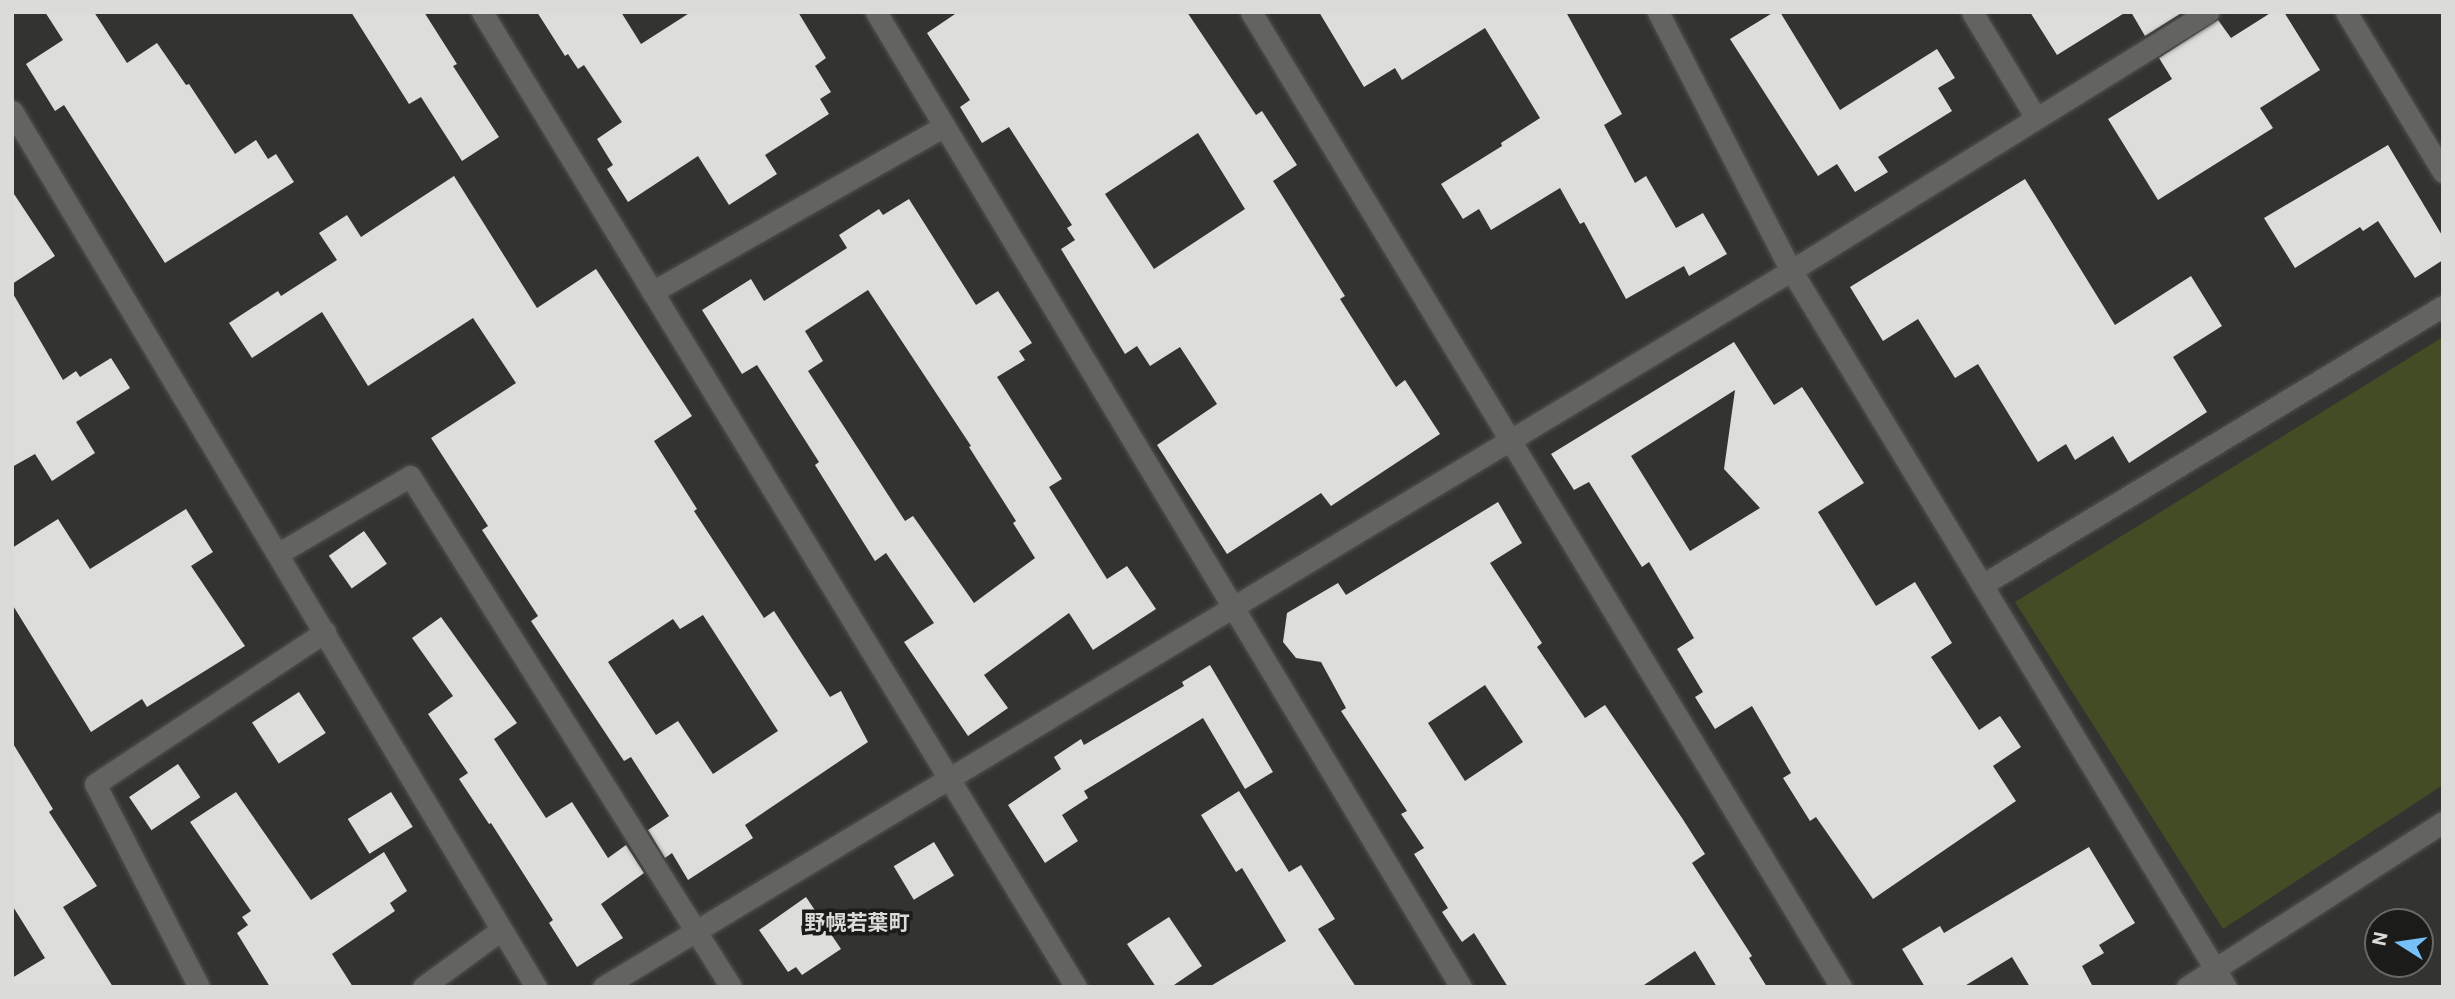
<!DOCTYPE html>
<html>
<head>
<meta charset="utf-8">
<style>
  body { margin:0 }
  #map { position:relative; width:2455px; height:999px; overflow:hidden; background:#333431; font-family:Roboto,"Noto Sans JP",sans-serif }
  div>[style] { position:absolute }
  .green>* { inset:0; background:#434c25 }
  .building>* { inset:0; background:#dddeda; transform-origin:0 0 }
  .roads { filter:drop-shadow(0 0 2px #51514f) drop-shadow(0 0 2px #51514f) }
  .street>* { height:21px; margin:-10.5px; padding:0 10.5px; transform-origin:10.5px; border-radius:10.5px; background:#636461 }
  span { translate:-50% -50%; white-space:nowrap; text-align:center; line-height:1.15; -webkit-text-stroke:7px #1b1c1a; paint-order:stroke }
  .quarter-label { font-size:21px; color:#dbdbd9; font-weight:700 }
  .frame { position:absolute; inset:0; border:14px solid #dbdbd9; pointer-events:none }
  .north { position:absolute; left:2364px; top:908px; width:70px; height:70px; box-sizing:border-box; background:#1b1c1a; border:2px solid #686866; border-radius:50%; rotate:282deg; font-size:19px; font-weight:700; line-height:28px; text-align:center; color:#dbdbd9 }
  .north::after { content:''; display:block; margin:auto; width:24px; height:32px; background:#76c0f7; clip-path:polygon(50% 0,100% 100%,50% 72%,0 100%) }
</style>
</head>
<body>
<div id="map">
  <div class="green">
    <i style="clip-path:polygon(2443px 337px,2443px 785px,2223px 929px,2015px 602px)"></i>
  </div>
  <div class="building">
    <i style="clip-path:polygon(45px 12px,94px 12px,127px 63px,157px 43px,186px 85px,189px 84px,235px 154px,256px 140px,268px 159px,276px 154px,294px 182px,165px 263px,64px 105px,55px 111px,26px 64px,63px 40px)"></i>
    <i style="clip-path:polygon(351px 12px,424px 12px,457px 64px,453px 66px,499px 137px,462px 161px,421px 97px,409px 104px)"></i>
    <i style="clip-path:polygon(537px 12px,621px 12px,641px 44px,691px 12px,798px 12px,826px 58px,815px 66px,831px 92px,820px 99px,829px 114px,765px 155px,777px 174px,729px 205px,698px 156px,628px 202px,607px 169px,613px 165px,597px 139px,622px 122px,584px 65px,578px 69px,568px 54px,565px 56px)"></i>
    <i style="clip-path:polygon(evenodd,958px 12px,1187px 12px,1256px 115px,1262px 111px,1297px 165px,1273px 181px,1345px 296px,1340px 299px,1396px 387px,1405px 380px,1440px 434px,1331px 506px,1321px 493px,1227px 554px,1157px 445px,1217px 404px,1180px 347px,1150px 366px,1137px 346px,1125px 354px,1061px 249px,1075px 240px,1067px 228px,1072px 225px,1009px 127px,982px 143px,960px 107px,970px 100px,927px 33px,958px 12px,1198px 133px,1245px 209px,1154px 269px,1105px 194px,1198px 133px)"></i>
    <i style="clip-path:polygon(1319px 12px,1566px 12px,1622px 114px,1604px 125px,1635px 183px,1646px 176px,1676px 228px,1703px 213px,1727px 254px,1689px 276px,1684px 266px,1626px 299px,1584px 222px,1580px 224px,1560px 188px,1491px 230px,1479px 209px,1463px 219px,1441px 184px,1502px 146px,1501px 143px,1540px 118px,1485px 28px,1402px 80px,1395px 68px,1364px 87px)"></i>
    <i style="clip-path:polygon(1774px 12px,1780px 12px,1840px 110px,1937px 49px,1955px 78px,1938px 88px,1952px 111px,1878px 157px,1888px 172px,1855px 192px,1837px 164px,1818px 176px,1730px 39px)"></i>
    <i style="clip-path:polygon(2030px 12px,2126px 12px,2057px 55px)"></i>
    <i style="clip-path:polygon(2131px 12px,2183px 12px,2145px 36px)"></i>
    <i style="clip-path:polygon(2272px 12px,2284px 12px,2320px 70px,2260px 108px,2273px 128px,2158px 200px,2108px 119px,2172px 79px,2159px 58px,2218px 20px,2231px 38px)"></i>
    <i style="clip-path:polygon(2388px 145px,2443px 237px,2443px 260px,2415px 278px,2378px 221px,2363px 231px,2360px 227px,2295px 268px,2264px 218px)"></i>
    <i style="clip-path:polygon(evenodd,454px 176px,537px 308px,596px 269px,692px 416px,654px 441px,697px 509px,694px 511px,764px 618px,774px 611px,830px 697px,841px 691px,868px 742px,745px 825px,753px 838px,688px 880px,672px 853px,665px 858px,648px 830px,669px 816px,631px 757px,624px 761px,531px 621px,538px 616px,482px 530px,488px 526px,431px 438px,516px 383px,473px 318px,368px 386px,322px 312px,252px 358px,229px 323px,278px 291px,281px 296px,337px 260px,319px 233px,347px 215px,361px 237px,454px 176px,703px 615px,778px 731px,713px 774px,678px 721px,656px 735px,608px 662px,673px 619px,680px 629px,703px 615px)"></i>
    <i style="clip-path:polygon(2025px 179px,2115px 325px,2191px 276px,2222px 326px,2173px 357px,2207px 412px,2129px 463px,2113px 436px,2075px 460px,2066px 444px,2038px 462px,1978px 364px,1955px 378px,1918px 319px,1883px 341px,1850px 287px)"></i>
    <i style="clip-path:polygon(12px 191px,55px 256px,12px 284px)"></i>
    <i style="clip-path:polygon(evenodd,909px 199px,976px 305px,998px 291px,1032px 343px,1019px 351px,1025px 360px,997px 377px,1062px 479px,1049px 487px,1107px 579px,1127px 566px,1156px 609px,1093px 650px,1069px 613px,984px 675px,1008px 708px,968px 736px,904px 642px,934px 623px,886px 553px,875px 561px,815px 465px,819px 462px,757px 365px,742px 374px,702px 310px,751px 279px,764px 301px,847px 248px,839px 235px,879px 209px,883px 215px,909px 199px,868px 290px,971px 446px,969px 447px,1016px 521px,1013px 523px,1035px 558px,974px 603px,913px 516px,905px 521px,808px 371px,823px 361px,805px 331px,868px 290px)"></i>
    <i style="clip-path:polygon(12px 292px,63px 380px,76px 371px,80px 377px,111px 358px,130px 388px,76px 422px,95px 453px,52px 481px,35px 454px,12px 467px)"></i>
    <i style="clip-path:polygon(evenodd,1734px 342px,1774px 405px,1802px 387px,1864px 483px,1818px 512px,1876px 606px,1915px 582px,1952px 643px,1931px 657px,1979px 730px,2000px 716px,2021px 747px,1993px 766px,2016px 801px,1873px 899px,1816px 817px,1810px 821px,1783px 778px,1791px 773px,1752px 706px,1715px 729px,1695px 697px,1703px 692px,1677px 649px,1694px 638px,1649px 562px,1642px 567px,1589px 482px,1574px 490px,1551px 454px,1734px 342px,1735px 390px,1724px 469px,1760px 508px,1690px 551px,1631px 456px,1735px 390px)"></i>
    <i style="clip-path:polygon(evenodd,1498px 502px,1522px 543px,1490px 563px,1542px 643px,1537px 647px,1585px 718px,1605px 705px,1682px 818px,1705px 854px,1692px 863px,1752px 956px,1749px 958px,1767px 987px,1717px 987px,1695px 951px,1641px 987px,1508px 987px,1474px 933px,1462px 942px,1442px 912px,1448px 908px,1414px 854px,1424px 848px,1401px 814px,1407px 811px,1341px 711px,1346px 708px,1321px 662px,1296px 658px,1283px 642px,1287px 613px,1338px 583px,1346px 595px,1498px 502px,1485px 685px,1523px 742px,1465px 781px,1428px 723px,1485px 685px)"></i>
    <i style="clip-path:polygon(186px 509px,213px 552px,191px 566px,245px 646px,147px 707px,142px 699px,91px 732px,12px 604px,12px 548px,58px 519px,90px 569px)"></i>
    <i style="left:364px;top:531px;width:40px;height:43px;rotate:55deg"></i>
    <i style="clip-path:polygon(441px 617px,517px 723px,494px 739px,546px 818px,572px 802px,608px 858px,626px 845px,644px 873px,601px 904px,623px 938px,577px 967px,549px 923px,553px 920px,491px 823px,489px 824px,459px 779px,468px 773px,428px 714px,453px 696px,412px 638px)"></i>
    <i style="clip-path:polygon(1210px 665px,1273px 772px,1245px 789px,1203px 718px,1084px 791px,1088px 798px,1062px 815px,1078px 841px,1045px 863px,1008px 805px,1061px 769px,1054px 757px,1081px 739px,1084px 745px,1184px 686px,1182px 682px)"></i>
    <i style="left:299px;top:692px;width:49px;height:56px;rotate:57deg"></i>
    <i style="clip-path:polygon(12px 742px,53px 809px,49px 812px,97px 886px,63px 907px,113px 987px,12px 987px,12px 978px,45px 958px,12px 905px)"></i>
    <i style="left:178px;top:764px;width:40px;height:59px;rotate:56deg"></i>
    <i style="clip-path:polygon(1239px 791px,1289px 872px,1301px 865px,1335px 919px,1318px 929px,1356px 987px,1209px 987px,1286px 941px,1242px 868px,1236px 872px,1201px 815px)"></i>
    <i style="clip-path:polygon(236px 792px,311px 900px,384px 852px,407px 891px,390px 903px,395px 911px,332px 954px,353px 987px,270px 987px,237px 933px,248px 925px,242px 917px,251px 911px,190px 822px)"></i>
    <i style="left:391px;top:792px;width:41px;height:51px;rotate:58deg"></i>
    <i style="left:934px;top:842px;width:39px;height:47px;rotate:59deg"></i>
    <i style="clip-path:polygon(2089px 847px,2135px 923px,2099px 945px,2104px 953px,2082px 966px,2093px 987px,2030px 987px,2012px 957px,1963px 987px,1925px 987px,1902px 949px,1940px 926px,1944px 933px)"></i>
    <i style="clip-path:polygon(806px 897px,841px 949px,802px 975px,796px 967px,788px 972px,759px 930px)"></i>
    <i style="clip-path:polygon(1169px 917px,1202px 966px,1171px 987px,1156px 987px,1127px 944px)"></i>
  </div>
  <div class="roads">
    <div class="street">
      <i style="left:482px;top:12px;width:1142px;rotate:58.65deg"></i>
      <i style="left:876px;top:12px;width:1137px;rotate:59.04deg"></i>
      <i style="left:1251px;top:12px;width:1140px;rotate:58.82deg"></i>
      <i style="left:1658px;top:12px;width:284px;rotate:62.8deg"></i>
      <i style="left:1788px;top:265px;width:844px;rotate:58.76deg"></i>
      <i style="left:1972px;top:12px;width:124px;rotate:58.9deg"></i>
      <i style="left:2346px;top:12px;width:187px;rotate:58.8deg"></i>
      <i style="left:12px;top:111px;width:1021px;rotate:59.11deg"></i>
      <i style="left:652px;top:292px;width:336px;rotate:-29.6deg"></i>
      <i style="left:279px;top:553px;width:152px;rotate:-30.4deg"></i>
      <i style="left:410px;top:476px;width:603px;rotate:57.86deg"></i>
      <i style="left:1982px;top:585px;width:539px;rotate:-31.18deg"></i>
      <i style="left:199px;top:987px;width:228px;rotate:-117.1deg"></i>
      <i style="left:95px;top:784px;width:276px;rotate:-33.5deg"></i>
      <i style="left:423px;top:987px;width:97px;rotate:-36.2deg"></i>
      <i style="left:603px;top:987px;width:1388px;rotate:-31.09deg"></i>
      <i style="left:1792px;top:270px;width:490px;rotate:-31.8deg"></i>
      <i style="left:2187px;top:987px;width:305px;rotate:-32.8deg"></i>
    </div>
  </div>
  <div class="quarter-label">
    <span style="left:857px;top:923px">野幌若葉町</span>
  </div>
  <div class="frame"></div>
  <div class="north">N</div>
</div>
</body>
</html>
